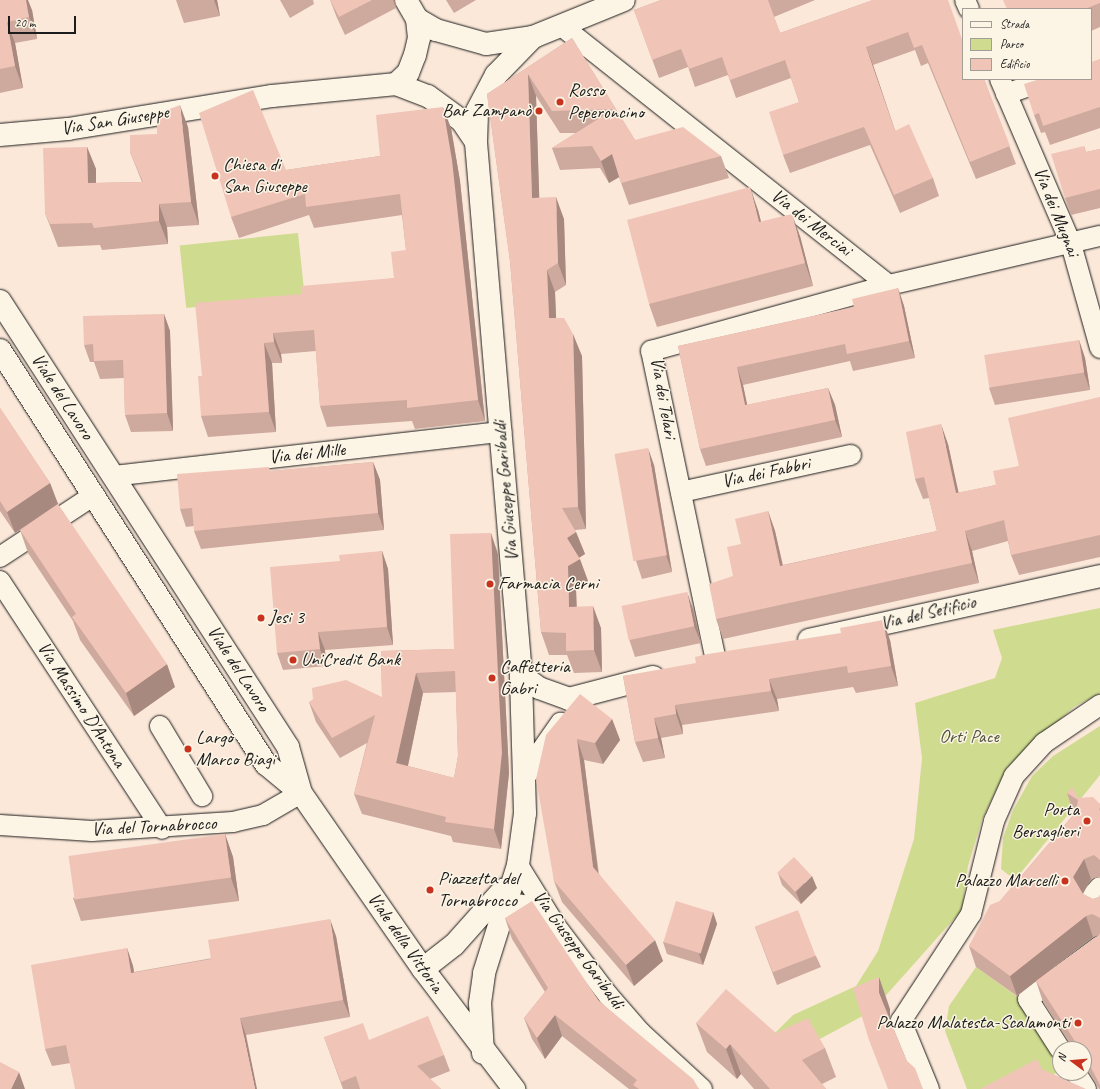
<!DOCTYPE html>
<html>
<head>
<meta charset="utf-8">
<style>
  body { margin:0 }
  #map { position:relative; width:1100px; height:1089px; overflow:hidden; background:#fbe8d9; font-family:Caveat,sans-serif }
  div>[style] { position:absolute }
  .green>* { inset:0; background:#cfdc8f; transform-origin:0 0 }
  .roads { filter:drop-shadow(0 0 1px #1c1c1c) drop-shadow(0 0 1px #1c1c1c) }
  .street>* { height:20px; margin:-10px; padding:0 10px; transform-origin:10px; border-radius:10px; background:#fcf5e5 }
  .secondary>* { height:22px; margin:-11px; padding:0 11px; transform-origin:11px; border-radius:11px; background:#fcf5e5 }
  .wall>* { inset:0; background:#cea99d }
  .shaded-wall>* { inset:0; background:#a88980 }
  .building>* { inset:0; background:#f0c4b7; transform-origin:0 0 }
  .dots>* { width:11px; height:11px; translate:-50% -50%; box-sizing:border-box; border:2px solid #fcf5e5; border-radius:50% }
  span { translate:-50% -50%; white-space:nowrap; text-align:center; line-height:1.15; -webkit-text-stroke:3px #fcf5e5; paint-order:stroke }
  .poi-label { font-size:19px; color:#1c1c1c }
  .left { translate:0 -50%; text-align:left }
  .right { translate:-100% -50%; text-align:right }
  .street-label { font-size:19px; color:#1c1c1c }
  .park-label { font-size:19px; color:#52563e }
  .legend { position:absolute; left:962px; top:8px; width:130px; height:72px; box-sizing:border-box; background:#fcf5e5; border:1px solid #a29e95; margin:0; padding:5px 7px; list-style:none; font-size:12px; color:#1c1c1c }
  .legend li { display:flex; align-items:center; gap:8px; height:20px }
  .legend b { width:20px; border:1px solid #a29e95 }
  .north { position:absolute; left:1052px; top:1041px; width:40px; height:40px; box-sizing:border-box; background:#fcf5e5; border:1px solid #a29e95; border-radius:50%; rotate:286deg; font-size:11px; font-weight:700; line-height:16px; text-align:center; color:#1c1c1c }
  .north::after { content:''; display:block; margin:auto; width:14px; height:18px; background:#c8321e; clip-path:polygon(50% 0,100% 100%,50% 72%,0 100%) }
  .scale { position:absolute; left:8px; top:16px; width:68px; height:18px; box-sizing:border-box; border:2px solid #1c1c1c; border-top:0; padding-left:5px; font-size:12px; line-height:14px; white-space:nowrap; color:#1c1c1c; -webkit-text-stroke:3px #fcf5e5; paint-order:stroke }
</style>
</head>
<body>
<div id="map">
  <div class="green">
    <i style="left:298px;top:233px;width:63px;height:119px;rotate:84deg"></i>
    <i style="clip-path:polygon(1100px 608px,1100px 693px,1074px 707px,1007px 767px,982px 820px,968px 866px,962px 910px,872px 1011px,790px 1055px,761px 1047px,793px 1015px,856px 986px,878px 951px,914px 839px,922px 758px,915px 703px,995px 678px,1002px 658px,993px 630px)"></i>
    <i style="clip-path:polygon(1100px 726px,1100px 775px,1015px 880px,1001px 869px,1003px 838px,1013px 810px,1032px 776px,1053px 756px)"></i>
    <i style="clip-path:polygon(976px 967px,1018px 997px,1060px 1063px,1060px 1071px,1027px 1089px,967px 1089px,945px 1031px,949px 1006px)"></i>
  </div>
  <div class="roads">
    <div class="street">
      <i style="left:965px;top:0;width:10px;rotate:66deg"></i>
      <i style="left:563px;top:27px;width:416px;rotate:38.4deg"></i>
      <i style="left:889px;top:285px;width:217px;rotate:-13.1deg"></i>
      <i style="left:1000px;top:79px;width:180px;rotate:66.7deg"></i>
      <i style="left:1071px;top:244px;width:108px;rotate:74.4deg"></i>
      <i style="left:1006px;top:94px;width:46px;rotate:-19.2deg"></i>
      <i style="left:113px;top:476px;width:391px;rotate:-6.5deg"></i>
      <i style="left:681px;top:492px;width:174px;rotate:-12.3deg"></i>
      <i style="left:0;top:557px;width:113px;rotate:-33.4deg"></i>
      <i style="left:0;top:581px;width:296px;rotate:56.8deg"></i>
      <i style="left:716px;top:661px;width:317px;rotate:-101.8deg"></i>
      <i style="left:651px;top:351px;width:247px;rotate:-15.5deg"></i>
      <i style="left:160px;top:726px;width:82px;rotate:59deg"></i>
      <i style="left:0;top:825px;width:92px;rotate:3.7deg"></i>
      <i style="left:92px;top:831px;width:141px;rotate:-3.7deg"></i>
      <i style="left:233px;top:822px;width:31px;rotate:-13deg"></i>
      <i style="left:263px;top:815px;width:44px;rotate:-30.1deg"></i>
      <i style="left:518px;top:865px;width:70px;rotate:58.3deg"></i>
      <i style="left:555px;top:925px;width:88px;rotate:52.9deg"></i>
      <i style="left:608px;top:995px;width:50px;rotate:49deg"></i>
      <i style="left:641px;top:1033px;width:83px;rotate:42.6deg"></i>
      <i style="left:1100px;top:887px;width:12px;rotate:132deg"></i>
      <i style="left:1092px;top:896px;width:14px;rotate:56deg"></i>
      <i style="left:499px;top:916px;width:25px;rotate:-27deg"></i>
      <i style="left:521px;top:905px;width:21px;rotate:3deg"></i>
      <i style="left:1060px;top:1049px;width:59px;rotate:-122.6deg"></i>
      <i style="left:1028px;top:999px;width:89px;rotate:-36.4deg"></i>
      <i style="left:1076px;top:1073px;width:19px;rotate:58deg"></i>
      <i style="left:929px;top:1089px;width:74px;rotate:-112.4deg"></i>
      <i style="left:901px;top:1021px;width:128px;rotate:-56.8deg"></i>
      <i style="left:971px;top:914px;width:96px;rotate:-76.1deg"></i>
      <i style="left:994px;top:821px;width:49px;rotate:-66deg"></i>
      <i style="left:1014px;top:776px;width:45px;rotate:-47.7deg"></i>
      <i style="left:1044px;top:743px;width:68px;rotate:-34.2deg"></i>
    </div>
    <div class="secondary">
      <i style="left:406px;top:0;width:22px;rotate:60deg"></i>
      <i style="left:417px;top:19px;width:22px;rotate:30deg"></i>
      <i style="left:436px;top:30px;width:52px;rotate:15.6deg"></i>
      <i style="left:486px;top:44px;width:48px;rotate:-8.5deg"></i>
      <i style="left:533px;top:37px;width:98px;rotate:-22.1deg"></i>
      <i style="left:396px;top:84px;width:16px;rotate:-43deg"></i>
      <i style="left:408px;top:73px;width:19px;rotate:-69deg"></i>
      <i style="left:415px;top:55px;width:17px;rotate:-77deg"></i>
      <i style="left:419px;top:38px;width:19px;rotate:-96deg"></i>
      <i style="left:0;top:135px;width:68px;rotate:-5deg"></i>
      <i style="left:68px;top:129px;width:207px;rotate:-9.2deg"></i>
      <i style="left:272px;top:96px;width:125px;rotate:-5.5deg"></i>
      <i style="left:396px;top:84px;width:34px;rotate:21deg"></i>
      <i style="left:428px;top:96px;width:42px;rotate:36.3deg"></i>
      <i style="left:462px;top:121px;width:25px;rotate:56deg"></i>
      <i style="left:0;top:301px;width:531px;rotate:57.15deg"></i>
      <i style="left:288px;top:747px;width:48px;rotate:74.2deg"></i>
      <i style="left:0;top:350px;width:492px;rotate:57.3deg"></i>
      <i style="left:266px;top:764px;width:45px;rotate:39.6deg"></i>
      <i style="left:301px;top:793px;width:214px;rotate:55.3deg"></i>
      <i style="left:423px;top:969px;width:151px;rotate:52.8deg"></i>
      <i style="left:809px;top:640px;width:298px;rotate:-12.4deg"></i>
      <i style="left:521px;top:675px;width:22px;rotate:36deg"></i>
      <i style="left:539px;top:688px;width:32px;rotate:20deg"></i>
      <i style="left:569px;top:699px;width:87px;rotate:-14.7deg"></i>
      <i style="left:524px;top:777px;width:65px;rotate:-55.1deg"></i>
      <i style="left:423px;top:969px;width:39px;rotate:-38deg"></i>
      <i style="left:454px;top:945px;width:74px;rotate:-48.3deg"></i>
      <i style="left:483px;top:1053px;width:50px;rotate:-93.4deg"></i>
      <i style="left:480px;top:1003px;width:30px;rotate:-82deg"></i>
      <i style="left:484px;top:973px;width:113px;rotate:-72.5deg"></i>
      <i style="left:518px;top:865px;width:52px;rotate:-82.3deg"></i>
      <i style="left:525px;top:813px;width:138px;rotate:-91.7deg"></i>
      <i style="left:521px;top:675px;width:535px;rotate:-94.83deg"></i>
      <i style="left:476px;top:142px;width:31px;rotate:-88deg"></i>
      <i style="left:477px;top:111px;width:41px;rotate:-62.2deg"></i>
      <i style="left:496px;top:75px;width:53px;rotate:-45.8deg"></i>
    </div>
  </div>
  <div class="wall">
    <i style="clip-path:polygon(0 0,32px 10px,37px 39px,15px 43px,23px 88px,0 93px)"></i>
    <i style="clip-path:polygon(176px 0,217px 0,220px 16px,184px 23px)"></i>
    <i style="clip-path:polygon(280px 0,313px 0,314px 4px,290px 18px)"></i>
    <i style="clip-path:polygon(330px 0,395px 0,396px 8px,345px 35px,337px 18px)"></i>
    <i style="clip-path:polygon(446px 0,476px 0,454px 13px)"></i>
    <i style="clip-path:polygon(661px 0,815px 0,774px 17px,780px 33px,873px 0,963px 79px,984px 79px,1016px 164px,976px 179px,928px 63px,921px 66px,915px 50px,873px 65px,895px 130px,933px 178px,939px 196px,900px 213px,870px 145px,790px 173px,783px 155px,799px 102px,791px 78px,736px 98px,728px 75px,695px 87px,688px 67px,659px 78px,634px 10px)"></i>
    <i style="clip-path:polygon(1100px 0,1100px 27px,1091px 31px,1091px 9px,1006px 9px)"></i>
    <i style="clip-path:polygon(572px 38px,635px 140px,721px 156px,729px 178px,629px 205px,619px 177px,609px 183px,600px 168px,560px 170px,552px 148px,576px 133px,560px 133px,536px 96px,539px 198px,564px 219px,566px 285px,555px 292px,556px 318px,582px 356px,586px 529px,575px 530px,585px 554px,579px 558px,588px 581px,576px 589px,577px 607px,601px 628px,602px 672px,574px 673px,567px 655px,549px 655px,541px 632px,510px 261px,487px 94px)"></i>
    <i style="clip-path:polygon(1100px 59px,1100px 128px,1050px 145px,1045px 132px,1041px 133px,1034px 115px)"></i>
    <i style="clip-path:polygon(188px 127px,199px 225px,167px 227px,168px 244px,102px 250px,100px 245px,58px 247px,45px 213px,87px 147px,96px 169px,96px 183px,142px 182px,130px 152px,157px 134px)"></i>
    <i style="clip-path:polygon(451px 128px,460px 181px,485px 421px,415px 429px,412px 421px,327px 427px,320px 406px,316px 351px,281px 354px,282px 363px,272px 363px,276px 432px,208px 437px,201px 416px,202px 376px,301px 294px,394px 278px,406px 250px,402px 215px,314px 228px,309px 215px,239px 238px,231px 217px,286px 170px,380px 156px)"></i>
    <i style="clip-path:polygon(1084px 146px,1086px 152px,1100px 149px,1100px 208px,1071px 215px,1065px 198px)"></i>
    <i style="clip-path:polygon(758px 210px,761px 222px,800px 236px,813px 286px,657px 327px,649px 304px)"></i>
    <i style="clip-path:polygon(898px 288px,904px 306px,915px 358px,853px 371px,850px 361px,743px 385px,747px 405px,828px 388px,835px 405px,842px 437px,706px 466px,700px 449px,678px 346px,854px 307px)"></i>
    <i style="clip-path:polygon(164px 314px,170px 331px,173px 431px,131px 432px,125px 415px,124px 378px,100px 379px,94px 362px,90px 362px,84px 345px)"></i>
    <i style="clip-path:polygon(1079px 340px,1085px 358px,1090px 390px,995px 405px,989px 388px)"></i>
    <i style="clip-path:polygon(1100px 397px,1100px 557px,1019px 575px,1011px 555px,1008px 541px,972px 551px,979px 583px,723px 639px,716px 619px,733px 576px,741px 544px,768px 511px,775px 531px,783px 565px,937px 531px,929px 498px,923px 499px,915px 479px,948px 444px,958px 493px,996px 485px)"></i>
    <i style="clip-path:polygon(0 408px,50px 483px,58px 504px,15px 533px,0 511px)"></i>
    <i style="clip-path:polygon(373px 462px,380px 480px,384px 530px,201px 549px,194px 531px,194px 526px,186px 527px,180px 509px,271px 471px)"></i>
    <i style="clip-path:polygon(654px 465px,672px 572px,642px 579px,636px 561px)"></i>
    <i style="clip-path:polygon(20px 530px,175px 687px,134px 716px,80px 640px,73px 621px,28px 553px)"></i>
    <i style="clip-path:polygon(382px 551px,388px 569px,393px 645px,325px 650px,326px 666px,283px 670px,277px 653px,340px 561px)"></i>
    <i style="clip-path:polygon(evenodd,498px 554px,509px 773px,501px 849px,453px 842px,451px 836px,362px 814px,354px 794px,367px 743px,340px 758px,316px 722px,309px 702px,382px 697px,381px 651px,454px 649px,498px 554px,456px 692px,458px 756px,454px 778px,408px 766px,423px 693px,456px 692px)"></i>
    <i style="clip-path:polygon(693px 609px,701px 643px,635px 657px,629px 639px)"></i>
    <i style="clip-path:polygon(890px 640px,898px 686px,856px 693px,853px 687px,777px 699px,779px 711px,682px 725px,683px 734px,661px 738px,665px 758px,643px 762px,635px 742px,623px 676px)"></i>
    <i style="clip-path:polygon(612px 719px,620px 740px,603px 764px,584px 760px,599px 874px,663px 961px,634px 986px,562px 902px,554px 881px,546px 735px)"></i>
    <i style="clip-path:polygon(evenodd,1067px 793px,1078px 798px,1100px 804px,1100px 879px,1099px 877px,1091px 879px,1083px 894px,1093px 899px,1099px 897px,1100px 895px,1100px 1089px,1099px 1089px,1096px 1083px,1084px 1065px,1084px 1049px,1074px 1049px,1043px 1002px,1036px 981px,1017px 996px,976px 967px,969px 946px,1000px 901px,1074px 814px,1067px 793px,1099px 935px,1039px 979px,1093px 937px,1099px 935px)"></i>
    <i style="clip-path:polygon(225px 834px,233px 857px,239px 901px,81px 921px,73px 898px)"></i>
    <i style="clip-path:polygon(778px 873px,817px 888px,801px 904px,782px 885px)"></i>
    <i style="clip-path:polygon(713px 912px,717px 924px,703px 965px,667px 954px,663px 942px)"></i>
    <i style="clip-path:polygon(505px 918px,599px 1001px,699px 1089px,629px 1089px,562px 1036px,545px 1059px,532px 1039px,524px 1018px,545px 992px,512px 939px)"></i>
    <i style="clip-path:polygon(755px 927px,816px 956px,821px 967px,777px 985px)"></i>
    <i style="clip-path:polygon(336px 936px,350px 1017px,246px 1035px,52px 1066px,45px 1049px,127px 948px,133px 966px,134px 972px)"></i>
    <i style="clip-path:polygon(696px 1023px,776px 1033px,825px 1048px,836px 1077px,822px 1084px,826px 1089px,754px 1089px,741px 1074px,737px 1079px,707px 1052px)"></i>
    <i style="clip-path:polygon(324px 1037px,369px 1040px,444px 1055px,450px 1071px,430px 1079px,441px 1089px,343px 1089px)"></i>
  </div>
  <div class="shaded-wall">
    <i style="clip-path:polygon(23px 0,28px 0,32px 10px,37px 39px)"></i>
    <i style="clip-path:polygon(214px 0,217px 0,220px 16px)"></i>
    <i style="clip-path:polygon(393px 0,395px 0,396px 8px)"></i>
    <i style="clip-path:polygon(7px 22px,15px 43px,23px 88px,15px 66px)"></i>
    <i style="clip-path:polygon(866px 47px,873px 65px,901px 149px,895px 131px)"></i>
    <i style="clip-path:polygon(528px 74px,536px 96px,540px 220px,532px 198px)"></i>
    <i style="clip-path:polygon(180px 105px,188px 127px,199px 225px,191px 202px)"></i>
    <i style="clip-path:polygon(443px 107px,451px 128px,460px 181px,485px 421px,478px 400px)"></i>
    <i style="clip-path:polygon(87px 147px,96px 169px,96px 206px,88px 183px)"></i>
    <i style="clip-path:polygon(612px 154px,621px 176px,609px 183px,601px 161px)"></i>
    <i style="clip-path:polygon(750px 187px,758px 210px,767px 245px,759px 222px)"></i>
    <i style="clip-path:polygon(556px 197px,564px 219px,566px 285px,558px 263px)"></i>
    <i style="clip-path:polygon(159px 204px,167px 227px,168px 244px,159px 221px)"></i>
    <i style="clip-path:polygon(792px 214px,800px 236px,813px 286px,805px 263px)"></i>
    <i style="clip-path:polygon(547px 270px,555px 292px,557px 340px,549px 318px)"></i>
    <i style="clip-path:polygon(898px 288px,904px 306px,915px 358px,909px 341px)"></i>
    <i style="clip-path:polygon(164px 314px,170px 331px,173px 431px,167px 413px)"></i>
    <i style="clip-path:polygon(273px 333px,281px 354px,282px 363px,274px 342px)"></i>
    <i style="clip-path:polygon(573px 334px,582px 356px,586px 529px,578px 507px)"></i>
    <i style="clip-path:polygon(1079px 340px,1085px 358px,1090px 390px,1084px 373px)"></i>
    <i style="clip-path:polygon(264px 343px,272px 363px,276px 432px,269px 412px)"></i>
    <i style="clip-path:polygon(737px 367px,743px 385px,751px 423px,745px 405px)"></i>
    <i style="clip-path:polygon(828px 388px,835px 405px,842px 437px,835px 420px)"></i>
    <i style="clip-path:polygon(941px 424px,948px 444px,963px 513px,956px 493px)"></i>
    <i style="clip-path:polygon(648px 448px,654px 465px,672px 572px,666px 555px)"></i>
    <i style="clip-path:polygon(373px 462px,380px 480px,384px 530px,378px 513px)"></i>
    <i style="clip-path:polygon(50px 483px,58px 504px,15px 533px,7px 512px)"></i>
    <i style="clip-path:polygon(768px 511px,775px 531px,787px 586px,780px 566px)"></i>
    <i style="clip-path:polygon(965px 531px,972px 551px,979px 583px,972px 563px)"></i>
    <i style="clip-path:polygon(576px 532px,585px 554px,575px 560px,567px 538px)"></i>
    <i style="clip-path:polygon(491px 533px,498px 554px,509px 773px,501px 849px,494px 829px)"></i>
    <i style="clip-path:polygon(382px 551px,388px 569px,393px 645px,387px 627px)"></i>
    <i style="clip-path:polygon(580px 559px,588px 581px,576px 589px,577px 629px,569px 607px,568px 566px)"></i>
    <i style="clip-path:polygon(687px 592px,693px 609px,701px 643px,694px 626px)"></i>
    <i style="clip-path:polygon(593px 606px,601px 628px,602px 672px,594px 650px)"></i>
    <i style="clip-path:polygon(883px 620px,890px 640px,898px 686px,891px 666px)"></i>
    <i style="clip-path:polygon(318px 632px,325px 650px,326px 666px,320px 649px)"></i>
    <i style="clip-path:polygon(167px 664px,175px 687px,134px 716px,126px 693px)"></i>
    <i style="clip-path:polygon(416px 673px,423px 693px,404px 784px,396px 763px)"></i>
    <i style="clip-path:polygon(769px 679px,777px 699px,779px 711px,771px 691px)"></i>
    <i style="clip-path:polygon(675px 705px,682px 725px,683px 734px,676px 714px)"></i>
    <i style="clip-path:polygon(654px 718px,661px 738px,665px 758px,658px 738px)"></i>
    <i style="clip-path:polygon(612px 719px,620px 740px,603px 764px,595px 743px)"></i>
    <i style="clip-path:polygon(577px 739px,584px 760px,600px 888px,593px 867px)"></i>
    <i style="clip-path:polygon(225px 834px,233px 857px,239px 901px,231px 878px)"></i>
    <i style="clip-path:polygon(1084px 859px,1091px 879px,1081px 897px,1073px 877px)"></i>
    <i style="clip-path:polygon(812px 876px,817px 888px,801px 904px,796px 892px)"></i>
    <i style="clip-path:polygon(713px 912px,717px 924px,703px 965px,699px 954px)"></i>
    <i style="clip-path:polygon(1086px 916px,1093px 937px,1017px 996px,1010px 976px)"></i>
    <i style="clip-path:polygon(330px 919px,336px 936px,350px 1017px,343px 1000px)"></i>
    <i style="clip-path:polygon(655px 940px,663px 961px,634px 986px,626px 965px)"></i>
    <i style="clip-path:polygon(127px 948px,133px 966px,137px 990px,131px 973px)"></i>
    <i style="clip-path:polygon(879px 977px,890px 1009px,890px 1025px,879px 993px)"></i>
    <i style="clip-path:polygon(555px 1015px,562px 1036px,545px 1059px,537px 1038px)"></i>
    <i style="clip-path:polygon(240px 1018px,246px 1035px,257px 1089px,255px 1089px)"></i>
    <i style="clip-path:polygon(730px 1044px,741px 1074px,737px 1079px,726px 1049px)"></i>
    <i style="clip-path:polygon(19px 1072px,25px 1089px,11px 1089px)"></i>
  </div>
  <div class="building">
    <i style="clip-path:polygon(0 0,26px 0,29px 17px,7px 22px,15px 66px,0 69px)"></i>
    <i style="clip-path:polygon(330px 0,372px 0,339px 17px)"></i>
    <i style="clip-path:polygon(661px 0,768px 0,780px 33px,873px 0,948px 0,963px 42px,963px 79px,984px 79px,1010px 146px,970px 162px,922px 45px,914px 48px,908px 32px,866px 47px,895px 131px,909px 124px,933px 178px,894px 195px,864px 127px,783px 155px,769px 112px,799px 102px,785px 60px,730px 80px,722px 57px,689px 69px,681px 49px,652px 60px,634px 10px)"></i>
    <i style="clip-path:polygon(1003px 0,1100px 0,1100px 3px,1085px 9px,1007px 9px)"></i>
    <i style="clip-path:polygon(572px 38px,635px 140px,683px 127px,721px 156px,621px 183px,612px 154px,601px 161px,592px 146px,552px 148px,614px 109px,552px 111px,528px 74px,532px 198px,556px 197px,558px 263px,547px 270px,549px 318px,564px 318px,573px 334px,578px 507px,562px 508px,576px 532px,567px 538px,580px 559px,568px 566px,569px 607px,593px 606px,594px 650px,566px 651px,566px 633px,541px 632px,510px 261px,487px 94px)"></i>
    <i style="clip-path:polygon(1100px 59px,1100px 107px,1043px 126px,1039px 113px,1034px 115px,1024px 84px,1040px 79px,1091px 79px,1091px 62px)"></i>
    <i style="clip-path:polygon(253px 90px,286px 170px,380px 156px,376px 115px,443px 107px,452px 160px,478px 400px,407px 408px,407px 400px,320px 406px,314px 330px,273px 333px,274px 342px,264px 343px,269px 412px,201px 416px,198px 376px,202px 376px,195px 303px,301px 294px,301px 286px,394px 278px,391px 252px,406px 250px,400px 194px,306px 207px,305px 194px,231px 217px,199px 113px)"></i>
    <i style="clip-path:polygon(180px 105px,191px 202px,159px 204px,159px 221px,94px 228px,92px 223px,50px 224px,45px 213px,43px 148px,87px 147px,88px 183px,143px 182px,130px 152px,130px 135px,157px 134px,157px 114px)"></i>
    <i style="clip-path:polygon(1084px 146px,1086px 152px,1100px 149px,1100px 189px,1065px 198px,1051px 154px)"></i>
    <i style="clip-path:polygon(750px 187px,759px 222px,792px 214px,805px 263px,649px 304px,627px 220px)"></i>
    <i style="clip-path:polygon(898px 288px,909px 341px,847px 354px,845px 344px,737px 367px,745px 405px,828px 388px,835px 420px,700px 449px,678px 346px,854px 307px,852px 299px)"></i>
    <i style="clip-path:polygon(164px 314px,167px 413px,125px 415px,123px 360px,94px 361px,93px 344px,84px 345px,83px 316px)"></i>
    <i style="left:1079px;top:340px;width:33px;height:96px;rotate:81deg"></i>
    <i style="clip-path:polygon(1100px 397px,1100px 535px,1011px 555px,1004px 520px,965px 531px,972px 563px,716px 619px,709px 584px,733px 576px,727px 547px,741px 544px,735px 519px,768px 511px,780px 566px,937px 531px,924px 477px,915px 479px,906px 432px,941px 424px,956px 493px,996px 485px,993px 471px,1019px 466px,1008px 418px)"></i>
    <i style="clip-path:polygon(0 408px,50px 483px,7px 512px,0 501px)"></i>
    <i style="left:648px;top:448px;width:109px;height:34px;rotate:80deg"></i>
    <i style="clip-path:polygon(373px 462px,378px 513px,194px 531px,192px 508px,180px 509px,177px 474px,269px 467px,270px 471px)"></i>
    <i style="clip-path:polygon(58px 504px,167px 664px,126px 693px,72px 617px,76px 614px,20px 530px)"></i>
    <i style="clip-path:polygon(evenodd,491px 533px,502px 753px,494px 829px,445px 822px,446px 817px,354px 794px,375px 715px,332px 738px,309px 702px,313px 699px,312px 688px,346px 680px,382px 697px,381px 651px,454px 649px,450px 534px,491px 533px,455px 671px,458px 756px,454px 778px,396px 763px,416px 673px,455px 671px)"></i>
    <i style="clip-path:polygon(382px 551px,387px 627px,318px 632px,320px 649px,277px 653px,270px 567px,340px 561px,339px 555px)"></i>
    <i style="left:687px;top:592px;width:35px;height:67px;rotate:78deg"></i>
    <i style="clip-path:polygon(883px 620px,891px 666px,848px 673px,847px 666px,769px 679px,771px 691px,675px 705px,676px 714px,654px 718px,658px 738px,635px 742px,623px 676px,696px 663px,695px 657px,708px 654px,841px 633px,840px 628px)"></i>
    <i style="clip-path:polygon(580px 694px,612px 719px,595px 743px,577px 739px,593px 867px,655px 940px,626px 965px,554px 881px,536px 779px,546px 735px)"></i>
    <i style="clip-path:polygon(1072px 787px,1078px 798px,1093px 797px,1100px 804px,1100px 808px,1099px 809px,1100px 811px,1100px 860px,1094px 855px,1084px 859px,1073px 877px,1083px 894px,1093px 899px,1099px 897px,1100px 895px,1100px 918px,1092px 914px,1086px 916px,1010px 976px,969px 946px,990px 905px,1000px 901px,1076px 812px,1078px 800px,1067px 793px)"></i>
    <i style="left:225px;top:834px;width:44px;height:158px;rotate:82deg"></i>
    <i style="left:794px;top:857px;width:26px;height:23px;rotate:47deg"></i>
    <i style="clip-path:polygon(532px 901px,599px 1001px,693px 1079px,699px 1089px,639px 1089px,633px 1085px,637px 1080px,555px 1015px,537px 1038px,524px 1018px,548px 988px,505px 918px)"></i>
    <i style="left:676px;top:901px;width:39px;height:43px;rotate:17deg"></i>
    <i style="left:798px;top:910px;width:49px;height:46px;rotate:69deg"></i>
    <i style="clip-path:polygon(330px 919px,343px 1000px,240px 1018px,255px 1089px,75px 1089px,66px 1045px,45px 1049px,31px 965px,127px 948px,131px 973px,211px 959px,208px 940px)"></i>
    <i style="clip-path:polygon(1100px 933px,1100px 1085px,1088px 1062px,1084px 1056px,1084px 1049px,1080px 1049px,1036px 981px,1099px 935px)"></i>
    <i style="clip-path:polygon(879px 977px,879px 993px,907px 1061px,915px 1068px,923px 1089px,888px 1089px,869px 1040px,853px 988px)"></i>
    <i style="clip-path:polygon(726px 989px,776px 1033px,808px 1018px,825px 1048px,802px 1060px,826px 1089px,770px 1089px,730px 1044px,726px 1049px,696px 1023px)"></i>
    <i style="clip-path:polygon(428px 1016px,444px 1055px,417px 1066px,441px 1089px,360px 1089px,356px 1076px,341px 1082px,324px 1037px,363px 1023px,369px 1040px)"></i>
    <i style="clip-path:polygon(1037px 1059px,1042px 1069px,1086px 1089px,980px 1089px)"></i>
    <i style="clip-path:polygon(0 1062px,19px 1072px,11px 1089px,0 1089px)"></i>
  </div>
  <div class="dots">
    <i style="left:560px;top:102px;background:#c8321e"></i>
    <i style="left:539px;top:111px;background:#c8321e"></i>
    <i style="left:215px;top:176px;background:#c8321e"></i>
    <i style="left:490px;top:584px;background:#c8321e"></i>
    <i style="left:261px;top:618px;background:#c8321e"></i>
    <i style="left:293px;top:660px;background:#c8321e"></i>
    <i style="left:492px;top:678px;background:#c8321e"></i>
    <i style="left:188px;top:749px;background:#c8321e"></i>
    <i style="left:1087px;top:821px;background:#c8321e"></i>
    <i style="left:1065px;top:881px;background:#c8321e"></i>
    <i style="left:430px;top:890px;background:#c8321e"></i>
    <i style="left:1078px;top:1023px;background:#c8321e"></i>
  </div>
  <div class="poi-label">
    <span class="left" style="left:568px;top:102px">Rosso<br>Peperoncino</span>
    <span class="right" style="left:531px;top:111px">Bar Zampanò</span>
    <span class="left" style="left:223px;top:176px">Chiesa di<br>San Giuseppe</span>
    <span class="left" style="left:498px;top:584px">Farmacia Cerni</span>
    <span class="left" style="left:269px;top:618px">Jesi 3</span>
    <span class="left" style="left:301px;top:660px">UniCredit Bank</span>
    <span class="left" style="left:500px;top:678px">Caffetteria<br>Gabri</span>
    <span class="left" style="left:196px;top:749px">Largo<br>Marco Biagi</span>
    <span class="right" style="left:1079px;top:821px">Porta<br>Bersaglieri</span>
    <span class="left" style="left:438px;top:890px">Piazzetta del<br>Tornabrocco</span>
    <span class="right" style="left:1057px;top:881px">Palazzo Marcelli</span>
    <span class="right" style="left:1070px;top:1023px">Palazzo Malatesta-Scalamonti</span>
  </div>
  <div class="street-label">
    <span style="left:115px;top:121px;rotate:-9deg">Via San Giuseppe</span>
    <span style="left:1056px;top:212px;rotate:68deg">Via dei Mugnai</span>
    <span style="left:811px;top:223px;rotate:38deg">Via dei Merciai</span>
    <span style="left:62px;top:397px;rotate:57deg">Viale del Lavoro</span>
    <span style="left:663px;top:398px;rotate:80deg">Via dei Telari</span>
    <span style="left:307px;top:454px;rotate:-6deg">Via dei Mille</span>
    <span style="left:766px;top:473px;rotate:-12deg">Via dei Fabbri</span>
    <span style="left:506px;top:491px;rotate:-95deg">Via Giuseppe Garibaldi</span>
    <span style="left:928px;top:613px;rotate:-13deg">Via del Setificio</span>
    <span style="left:238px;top:669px;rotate:57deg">Viale del Lavoro</span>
    <span style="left:81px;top:705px;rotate:57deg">Via Massimo D'Antona</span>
    <span style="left:154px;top:827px;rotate:-3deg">Via del Tornabrocco</span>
    <span style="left:405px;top:943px;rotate:55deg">Viale della Vittoria</span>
    <span style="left:578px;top:950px;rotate:54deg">Via Giuseppe Garibaldi</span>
  </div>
  <div class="park-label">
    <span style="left:969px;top:737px">Orti Pace</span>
  </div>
  <ul class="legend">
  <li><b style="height:5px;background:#fcf5e5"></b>Strada</li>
  <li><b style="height:11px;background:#cfdc8f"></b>Parco</li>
  <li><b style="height:11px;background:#f0c4b7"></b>Edificio</li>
  </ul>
  <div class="north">N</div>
  <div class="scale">20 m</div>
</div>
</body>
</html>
